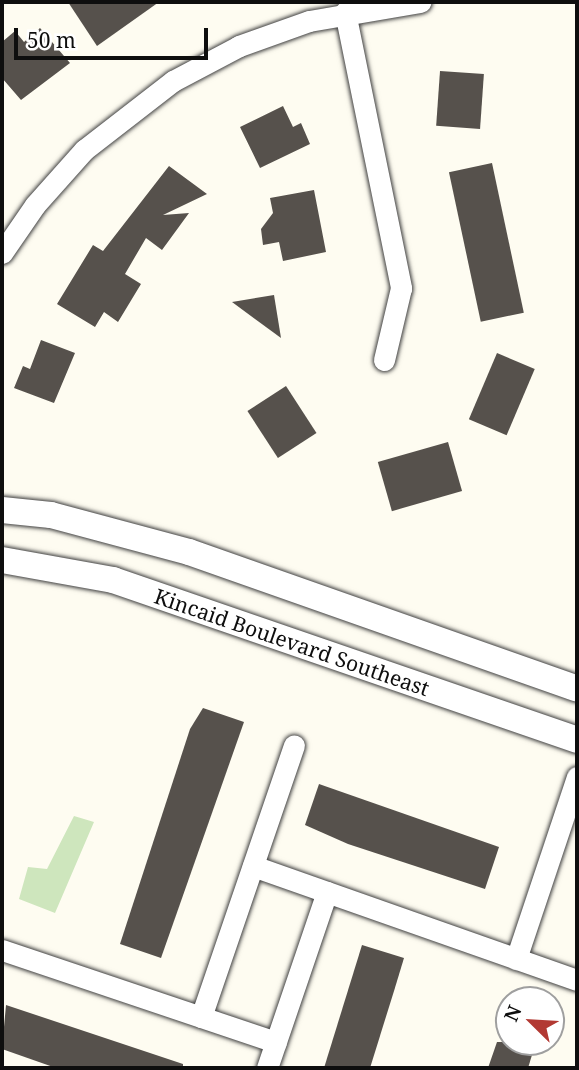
<!DOCTYPE html>
<html>
<head>
<meta charset="utf-8">
<style>
  body { margin:0 }
  #map { position:relative; width:579px; height:1070px; overflow:hidden; background:#fefcf1; font-family:"Noto Serif",serif }
  div>[style] { position:absolute }
  .green>* { inset:0; background:#cee6bd }
  .building>* { inset:0; background:#56514c; transform-origin:0 0 }
  .roads { filter:drop-shadow(0 0 2px #414141) drop-shadow(0 0 2px #414141) }
  .minor>* { height:21px; margin:-10.5px; padding:0 10.5px; transform-origin:10.5px; border-radius:10.5px; background:#fff }
  .tertiary>* { height:26px; margin:-13px; padding:0 13px; transform-origin:13px; border-radius:13px; background:#fff }
  span { translate:-50% -50%; white-space:nowrap; text-align:center; line-height:1.15; -webkit-text-stroke:7px #fff; paint-order:stroke }
  .street-label { font-size:21px; color:#0e0e0e }
  .frame { position:absolute; inset:0; border:4px solid #0e0e0e; pointer-events:none }
  .north { position:absolute; left:495px; top:986px; width:70px; height:70px; box-sizing:border-box; background:#fff; border:2px solid #9f9f9f; border-radius:50%; rotate:294deg; font-size:19px; font-weight:700; line-height:28px; text-align:center; color:#0e0e0e }
  .north::after { content:''; display:block; margin:auto; width:24px; height:32px; background:#b23933; clip-path:polygon(50% 0,100% 100%,50% 72%,0 100%) }
  .scale { position:absolute; left:14px; top:28px; width:194px; height:32px; box-sizing:border-box; border:4px solid #0e0e0e; border-top:0; padding-left:9px; font-size:21px; line-height:24px; white-space:nowrap; color:#0e0e0e; -webkit-text-stroke:5px #fff; paint-order:stroke }
</style>
</head>
<body>
<div id="map">
  <div class="green">
    <i style="clip-path:polygon(74px 816px,94px 822px,55px 913px,19px 899px,28px 867px,47px 869px)"></i>
  </div>
  <div class="building">
    <i style="clip-path:polygon(68px 2px,159px 2px,97px 46px)"></i>
    <i style="clip-path:polygon(40px 28px,70px 63px,21px 100px,2px 78px,2px 42px,15px 31px,24px 42px)"></i>
    <i style="left:440px;top:71px;width:44px;height:55px;rotate:4deg"></i>
    <i style="clip-path:polygon(283px 106px,293px 127px,301px 123px,310px 144px,260px 168px,240px 127px)"></i>
    <i style="left:492px;top:163px;width:153px;height:44px;rotate:78deg"></i>
    <i style="clip-path:polygon(169px 166px,207px 194px,163px 215px,189px 213px,162px 250px,146px 238px,125px 274px,141px 284px,118px 322px,104px 312px,95px 327px,57px 304px,93px 245px,103px 251px)"></i>
    <i style="clip-path:polygon(314px 190px,326px 252px,283px 261px,279px 242px,263px 245px,261px 229px,273px 213px,270px 198px)"></i>
    <i style="clip-path:polygon(274px 295px,281px 338px,232px 302px)"></i>
    <i style="clip-path:polygon(41px 340px,75px 353px,54px 403px,14px 388px,23px 366px,30px 369px)"></i>
    <i style="left:497px;top:353px;width:41px;height:72px;rotate:23deg"></i>
    <i style="left:286px;top:386px;width:56px;height:46px;rotate:57deg"></i>
    <i style="left:448px;top:442px;width:51px;height:73px;rotate:74deg"></i>
    <i style="clip-path:polygon(203px 708px,244px 722px,161px 958px,120px 944px,190px 729px)"></i>
    <i style="clip-path:polygon(319px 784px,499px 847px,485px 889px,348px 844px,305px 825px)"></i>
    <i style="clip-path:polygon(362px 945px,404px 958px,394px 991px,370px 1068px,324px 1068px)"></i>
    <i style="clip-path:polygon(6px 1005px,183px 1064px,183px 1068px,56px 1068px,2px 1049px)"></i>
    <i style="clip-path:polygon(497px 1042px,536px 1042px,528px 1068px,488px 1068px)"></i>
  </div>
  <div class="roads">
    <div class="minor">
      <i style="left:345px;top:12px;width:282px;rotate:78.5deg"></i>
      <i style="left:401px;top:288px;width:74px;rotate:103.3deg"></i>
      <i style="left:2px;top:253px;width:58px;rotate:-55.5deg"></i>
      <i style="left:35px;top:205px;width:74px;rotate:-48.3deg"></i>
      <i style="left:84px;top:150px;width:113px;rotate:-37.8deg"></i>
      <i style="left:173px;top:81px;width:75px;rotate:-27.9deg"></i>
      <i style="left:239px;top:46px;width:74px;rotate:-19.7deg"></i>
      <i style="left:309px;top:21px;width:113px;rotate:-9.7deg"></i>
      <i style="left:253px;top:866px;width:343px;rotate:19.4deg"></i>
      <i style="left:2px;top:950px;width:289px;rotate:18.6deg"></i>
      <i style="left:516px;top:959px;width:192px;rotate:-71.5deg"></i>
      <i style="left:201px;top:1017px;width:287px;rotate:-71.1deg"></i>
      <i style="left:267px;top:1068px;width:186px;rotate:-71.2deg"></i>
    </div>
    <div class="tertiary">
      <i style="left:2px;top:510px;width:49px;rotate:5.8deg"></i>
      <i style="left:51px;top:515px;width:143px;rotate:15deg"></i>
      <i style="left:189px;top:552px;width:411px;rotate:19.4deg"></i>
      <i style="left:2px;top:560px;width:113px;rotate:10.2deg"></i>
      <i style="left:113px;top:580px;width:491px;rotate:19deg"></i>
    </div>
  </div>
  <div class="street-label">
    <span style="left:292px;top:642px;rotate:19deg">Kincaid Boulevard Southeast</span>
  </div>
  <div class="frame"></div>
  <div class="north">N</div>
  <div class="scale">50 m</div>
</div>
</body>
</html>
